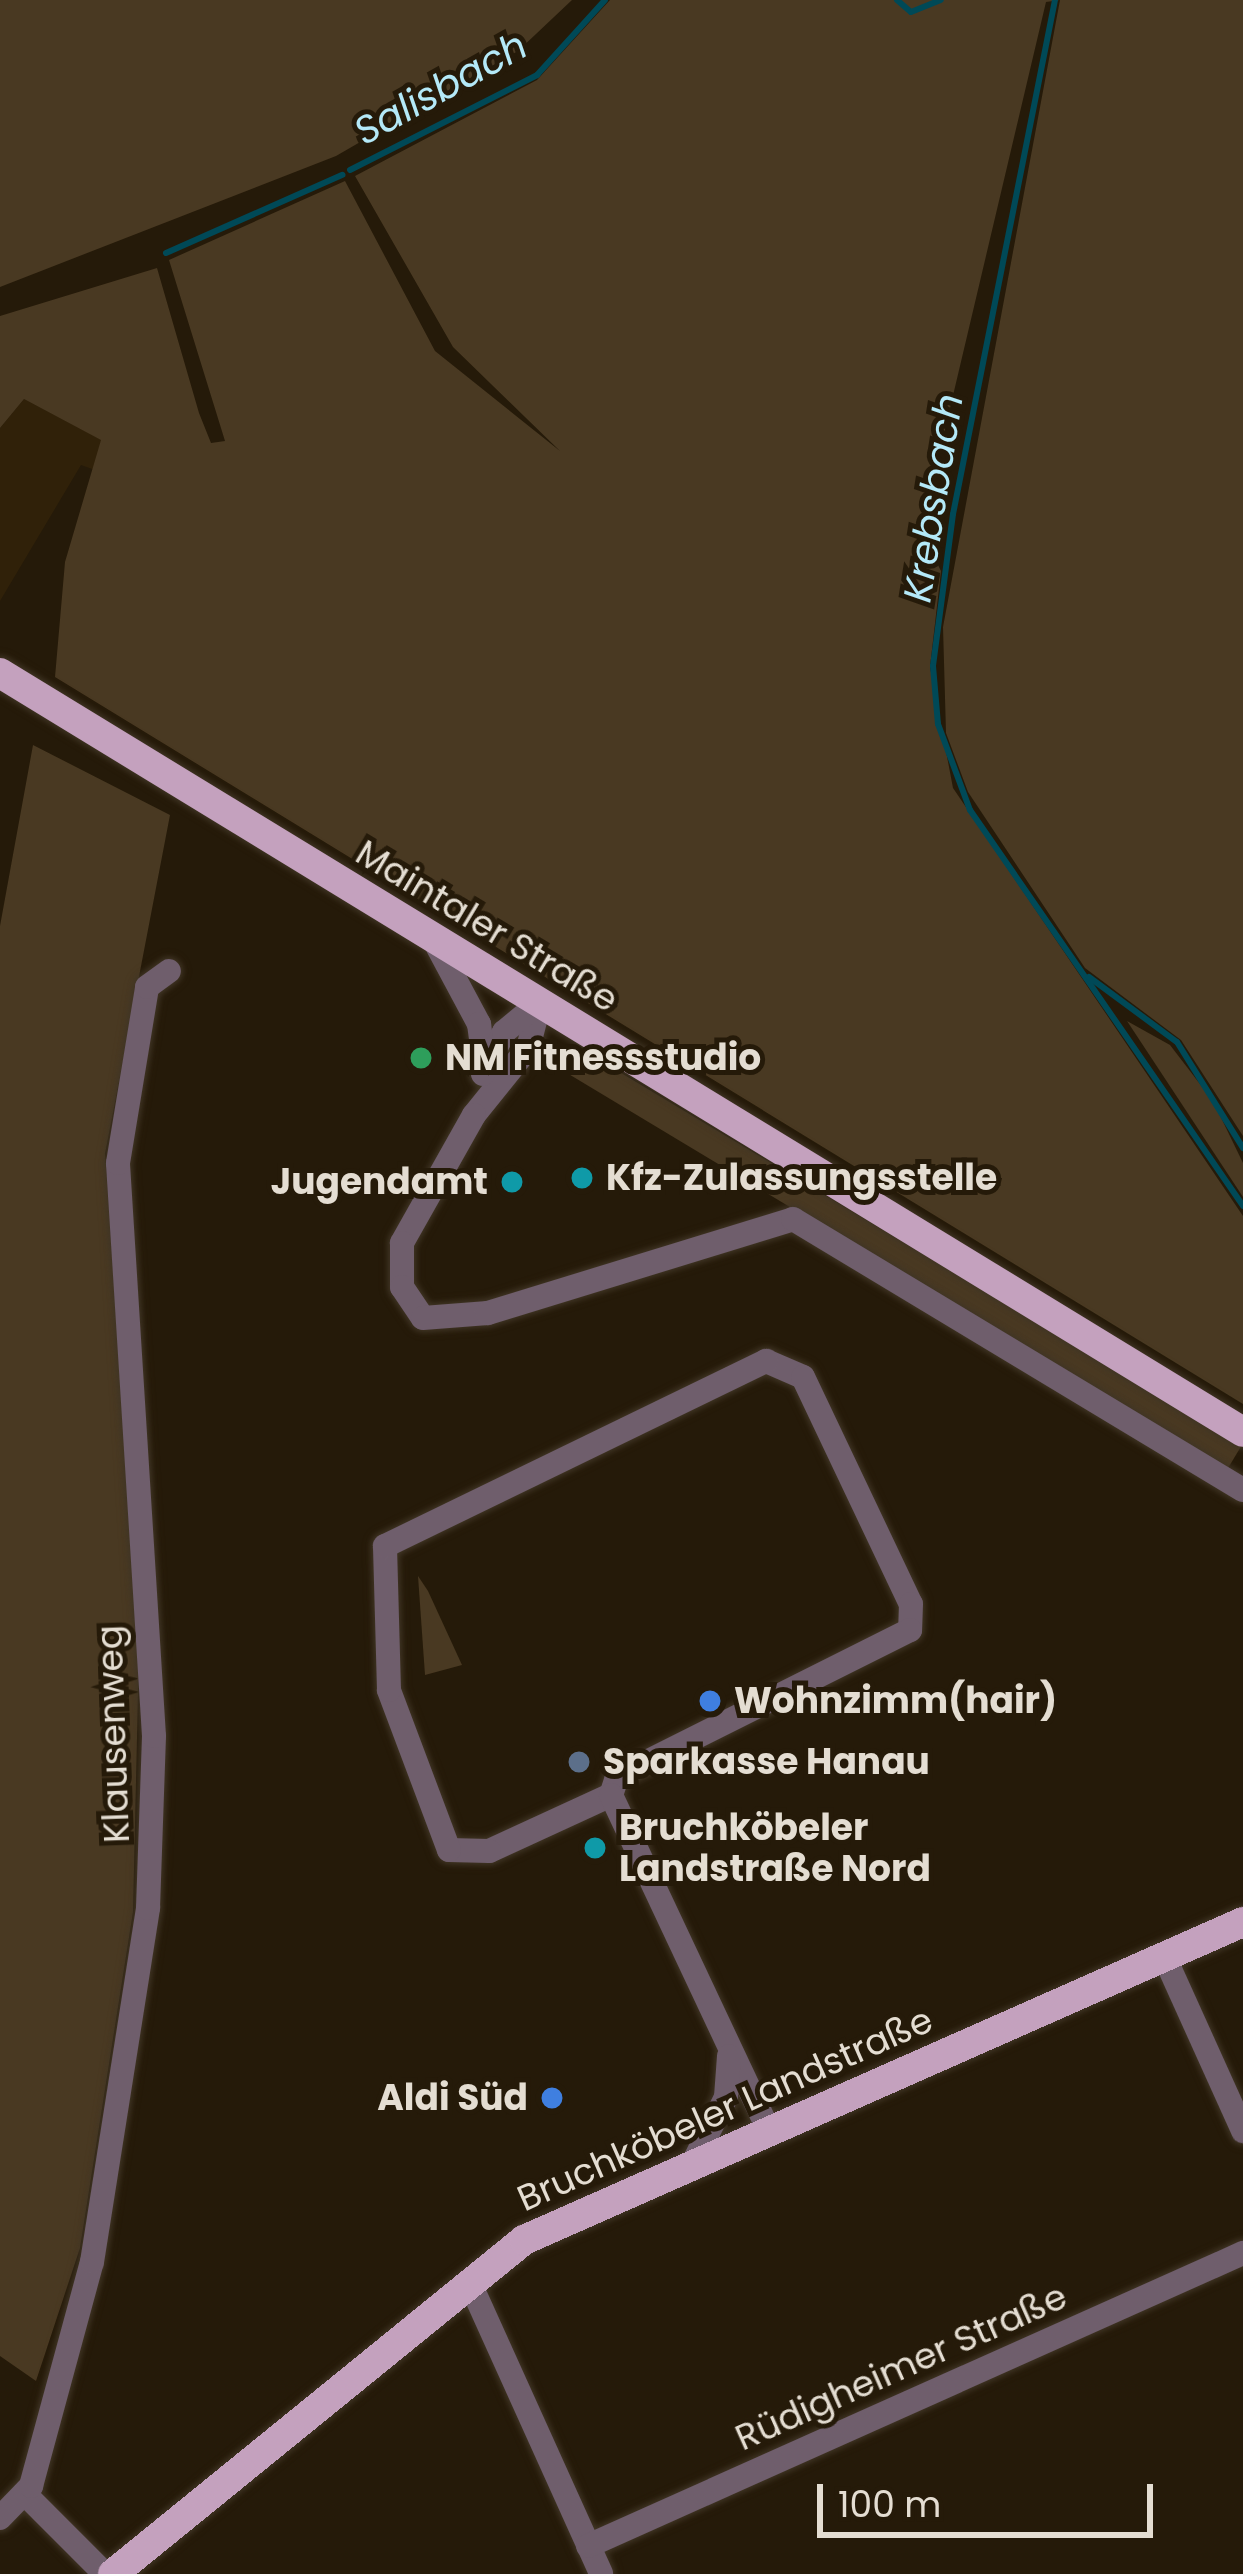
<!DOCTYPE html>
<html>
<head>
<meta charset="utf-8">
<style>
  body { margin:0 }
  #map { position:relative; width:1243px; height:2574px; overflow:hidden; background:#251a09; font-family:Poppins,sans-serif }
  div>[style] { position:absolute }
  .built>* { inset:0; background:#302109 }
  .green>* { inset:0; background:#493922; transform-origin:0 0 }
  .stream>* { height:6px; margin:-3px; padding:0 3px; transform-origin:3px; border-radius:3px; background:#004957 }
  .roads { filter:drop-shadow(0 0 3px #403525) drop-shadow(0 0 3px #403525) }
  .minor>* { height:24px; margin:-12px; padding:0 12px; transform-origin:12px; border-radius:12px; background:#6f5e6c }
  .major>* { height:30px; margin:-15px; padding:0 15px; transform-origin:15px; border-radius:15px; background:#c4a1be }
  .dots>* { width:33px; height:33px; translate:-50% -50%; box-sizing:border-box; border:6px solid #251a09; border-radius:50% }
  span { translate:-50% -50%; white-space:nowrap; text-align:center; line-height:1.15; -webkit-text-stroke:10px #251a09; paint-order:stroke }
  .street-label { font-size:36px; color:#e4ddd2 }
  .poi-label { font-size:36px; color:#e4ddd2; font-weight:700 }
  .left { translate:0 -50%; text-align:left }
  .right { translate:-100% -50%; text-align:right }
  .water-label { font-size:39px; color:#b4e9f8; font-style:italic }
  .scale { position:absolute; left:817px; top:2484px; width:336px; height:54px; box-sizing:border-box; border:6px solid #e4ddd2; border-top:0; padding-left:15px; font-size:36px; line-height:42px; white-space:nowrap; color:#e4ddd2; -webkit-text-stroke:9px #251a09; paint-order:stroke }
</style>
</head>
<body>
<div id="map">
  <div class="built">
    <i style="clip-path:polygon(24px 399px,102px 440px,95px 470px,81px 465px,0 601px,0 428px)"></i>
  </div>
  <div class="green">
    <i style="clip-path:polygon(0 0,572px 0,518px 51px,336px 156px,0 287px)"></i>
    <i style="clip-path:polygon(610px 0,1243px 0,1243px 1136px,1181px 1040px,1085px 968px,968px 792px,946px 733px,943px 627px,1060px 0,1046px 2px,921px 531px,941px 571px,930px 667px,953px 788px,1243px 1216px,1243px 1404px,55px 677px,65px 562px,101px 440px,24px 399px,0 428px,0 316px,157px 268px,199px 413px,211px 443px,225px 441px,169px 260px,345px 181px,435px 351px,560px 451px,453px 347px,355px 176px,537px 80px)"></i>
    <i style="clip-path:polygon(33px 745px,170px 815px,105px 1154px,139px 1651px,133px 1912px,80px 2248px,36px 2381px,0 2356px,0 926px)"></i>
    <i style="clip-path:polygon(1127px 1021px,1170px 1045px,1213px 1101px,1243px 1163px,1243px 1197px)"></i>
    <i style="left:578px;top:1047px;width:774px;height:28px;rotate:31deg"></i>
    <i style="clip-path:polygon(418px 1576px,428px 1591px,462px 1665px,425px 1675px)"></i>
  </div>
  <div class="stream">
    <i style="left:897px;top:0;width:18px;rotate:41deg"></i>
    <i style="left:911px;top:12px;width:32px;rotate:-22deg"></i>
    <i style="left:1055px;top:0;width:524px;rotate:101.22deg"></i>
    <i style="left:953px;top:514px;width:153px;rotate:97.5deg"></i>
    <i style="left:933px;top:666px;width:58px;rotate:85.1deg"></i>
    <i style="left:938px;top:724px;width:92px;rotate:69.6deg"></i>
    <i style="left:970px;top:810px;width:481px;rotate:55.4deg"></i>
    <i style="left:350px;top:170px;width:210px;rotate:-26.9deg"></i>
    <i style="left:537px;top:75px;width:101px;rotate:-47.8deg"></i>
    <i style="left:166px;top:253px;width:193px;rotate:-23.9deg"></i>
    <i style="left:1089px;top:977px;width:109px;rotate:36.5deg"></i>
    <i style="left:1177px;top:1042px;width:125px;rotate:58.1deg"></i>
  </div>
  <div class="roads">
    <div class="minor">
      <i style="left:433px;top:938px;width:98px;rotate:61.9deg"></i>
      <i style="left:479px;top:1024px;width:44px;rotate:82.2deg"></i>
      <i style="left:540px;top:1002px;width:48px;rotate:104.6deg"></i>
      <i style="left:528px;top:1048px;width:86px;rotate:128.9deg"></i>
      <i style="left:474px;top:1115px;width:147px;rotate:119.4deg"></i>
      <i style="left:402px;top:1243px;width:44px;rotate:90deg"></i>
      <i style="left:402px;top:1287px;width:37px;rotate:56deg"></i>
      <i style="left:423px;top:1318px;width:65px;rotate:-4.4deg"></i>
      <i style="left:488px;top:1313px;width:319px;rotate:-17.1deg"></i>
      <i style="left:793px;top:1219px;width:525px;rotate:31.06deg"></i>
      <i style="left:483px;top:1074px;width:47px;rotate:-63.4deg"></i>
      <i style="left:504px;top:1032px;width:47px;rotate:-39.8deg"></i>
      <i style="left:766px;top:1361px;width:40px;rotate:23.4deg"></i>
      <i style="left:803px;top:1377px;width:251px;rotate:64.6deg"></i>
      <i style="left:911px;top:1604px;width:26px;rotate:92deg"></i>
      <i style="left:910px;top:1630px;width:328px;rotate:153.4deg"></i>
      <i style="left:617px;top:1777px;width:19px;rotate:108deg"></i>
      <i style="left:611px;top:1795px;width:134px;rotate:155.3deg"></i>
      <i style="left:489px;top:1851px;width:40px;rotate:-178.6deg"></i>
      <i style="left:449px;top:1850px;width:171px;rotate:-110.6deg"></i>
      <i style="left:389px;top:1690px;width:144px;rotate:-91.6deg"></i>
      <i style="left:385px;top:1546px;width:424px;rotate:-25.9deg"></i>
      <i style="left:611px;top:1795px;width:367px;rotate:64.8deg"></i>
      <i style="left:1165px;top:1958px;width:190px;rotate:65.7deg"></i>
      <i style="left:695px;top:2159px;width:69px;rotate:-63.4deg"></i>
      <i style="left:726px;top:2097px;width:41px;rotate:-85.8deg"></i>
      <i style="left:469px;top:2281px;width:321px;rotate:65.7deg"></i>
      <i style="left:26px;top:2495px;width:112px;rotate:45deg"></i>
      <i style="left:0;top:2518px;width:45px;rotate:-45.9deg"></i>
      <i style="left:31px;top:2486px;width:232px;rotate:-74.8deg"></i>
      <i style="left:92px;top:2262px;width:358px;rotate:-81deg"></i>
      <i style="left:148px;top:1908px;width:172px;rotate:-88deg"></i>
      <i style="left:154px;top:1736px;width:574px;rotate:-93.6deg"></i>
      <i style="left:118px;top:1163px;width:178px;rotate:-80.6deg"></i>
      <i style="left:147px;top:987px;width:27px;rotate:-36deg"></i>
      <i style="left:588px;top:2546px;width:718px;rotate:-24.1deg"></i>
    </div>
    <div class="major">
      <i style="left:0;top:673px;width:1456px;rotate:31.41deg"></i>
      <i style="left:113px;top:2574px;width:530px;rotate:-39.1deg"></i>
      <i style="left:524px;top:2240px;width:786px;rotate:-23.86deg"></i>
    </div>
  </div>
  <div class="dots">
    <i style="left:421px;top:1058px;background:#2e9e5b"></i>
    <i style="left:582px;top:1178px;background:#0f9aa8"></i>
    <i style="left:512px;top:1182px;background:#0f9aa8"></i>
    <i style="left:710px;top:1701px;background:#3f7fe0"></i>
    <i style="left:579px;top:1762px;background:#5c6f8a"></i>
    <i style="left:595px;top:1848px;background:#0f9aa8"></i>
    <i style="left:552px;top:2098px;background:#3f7fe0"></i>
  </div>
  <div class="street-label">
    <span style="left:487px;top:926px;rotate:31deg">Maintaler Straße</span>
    <span style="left:113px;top:1734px;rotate:-92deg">Klausenweg</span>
    <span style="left:725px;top:2109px;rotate:-24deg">Bruchköbeler Landstraße</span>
    <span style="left:901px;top:2367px;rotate:-24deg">Rüdigheimer Straße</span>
  </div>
  <div class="poi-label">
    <span class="left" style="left:445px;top:1058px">NM Fitnessstudio</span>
    <span class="left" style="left:606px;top:1178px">Kfz-Zulassungsstelle</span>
    <span class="right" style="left:488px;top:1182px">Jugendamt</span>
    <span class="left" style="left:734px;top:1701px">Wohnzimm(hair)</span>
    <span class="left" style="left:603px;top:1762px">Sparkasse Hanau</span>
    <span class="left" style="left:619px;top:1848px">Bruchköbeler<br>Landstraße Nord</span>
    <span class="right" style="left:528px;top:2098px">Aldi Süd</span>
  </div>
  <div class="water-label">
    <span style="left:441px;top:89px;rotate:-29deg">Salisbach</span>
    <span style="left:934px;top:498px;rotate:-81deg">Krebsbach</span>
  </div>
  <div class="scale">100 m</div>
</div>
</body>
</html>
